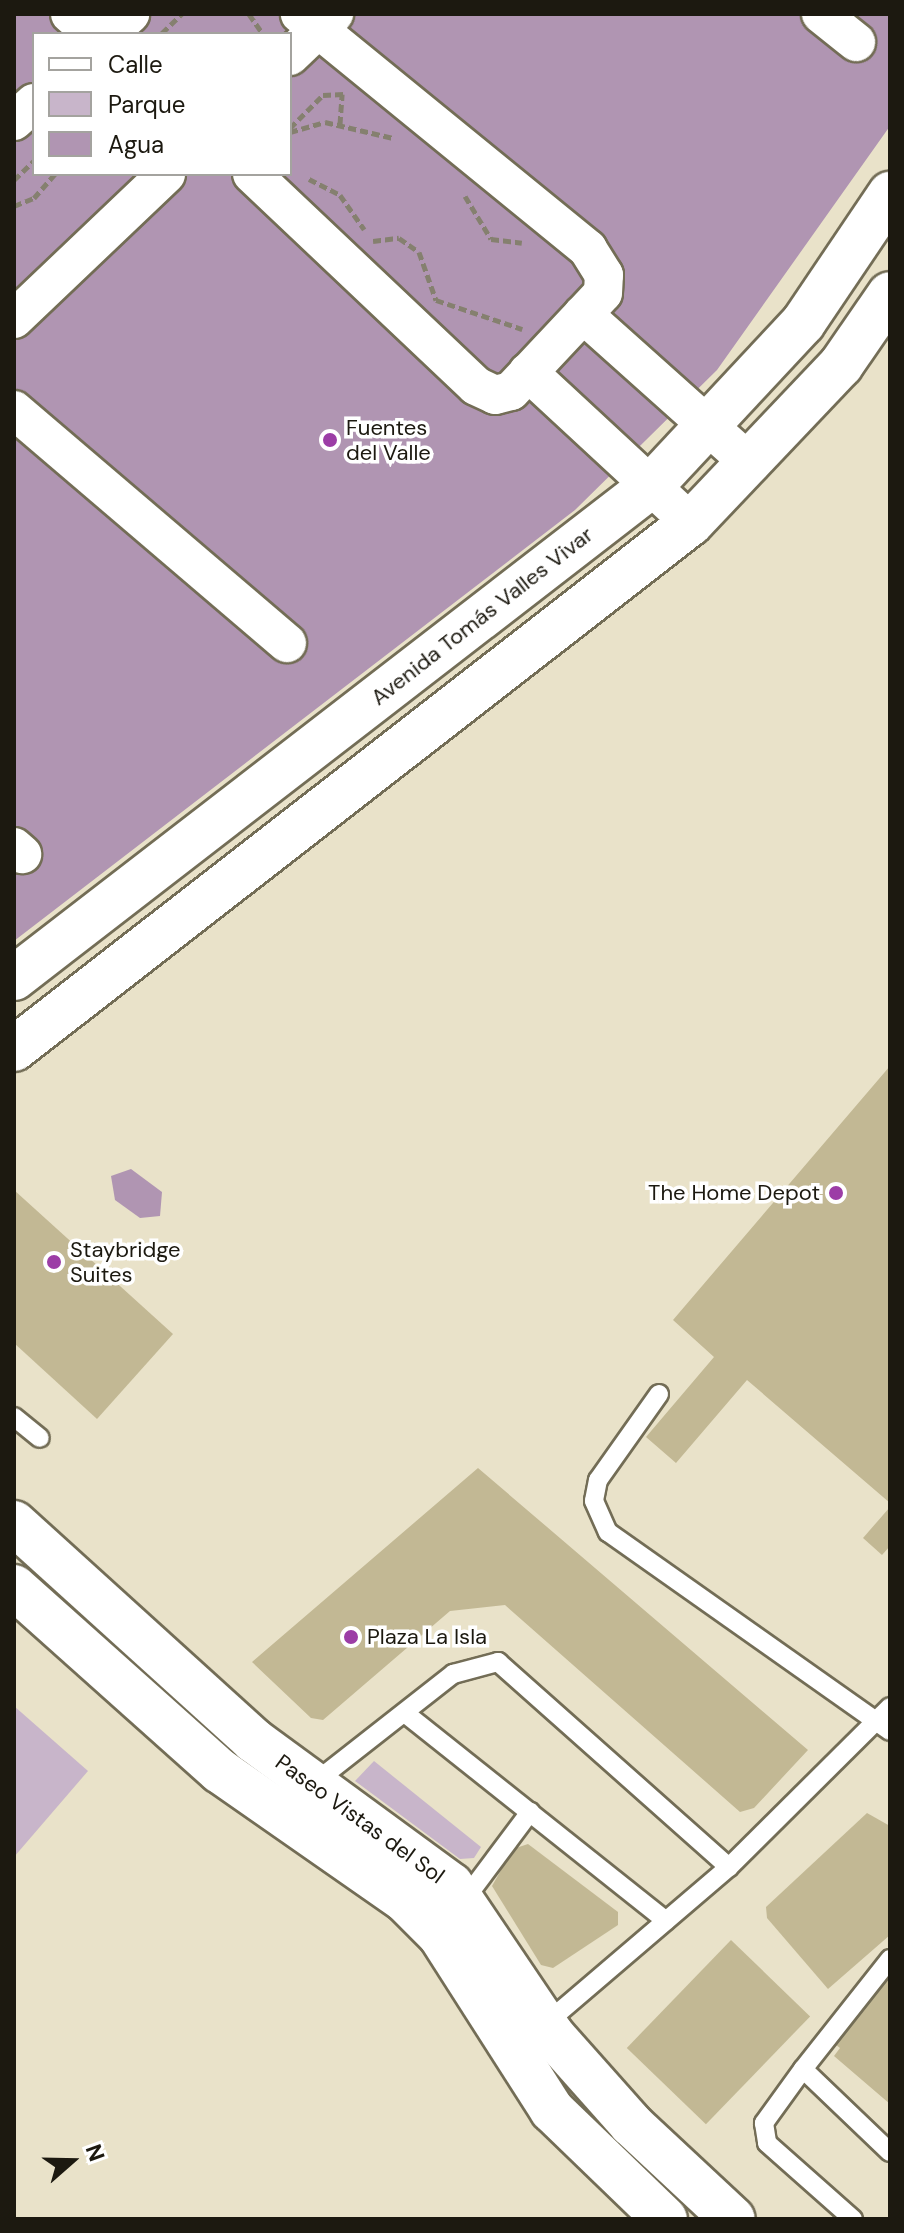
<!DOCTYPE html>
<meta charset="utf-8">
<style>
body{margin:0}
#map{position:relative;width:904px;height:2233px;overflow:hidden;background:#e9e2c9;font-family:"DM Sans",sans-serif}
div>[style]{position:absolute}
.green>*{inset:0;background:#c8b5ca}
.water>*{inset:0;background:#b095b2}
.building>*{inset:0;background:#c2b894;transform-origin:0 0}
.path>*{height:5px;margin-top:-2.5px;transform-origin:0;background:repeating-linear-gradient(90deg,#85806f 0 8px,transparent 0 12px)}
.roads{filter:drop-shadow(2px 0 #736d56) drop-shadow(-2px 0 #736d56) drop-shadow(0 2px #736d56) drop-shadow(0 -2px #736d56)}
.lane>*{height:18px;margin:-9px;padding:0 9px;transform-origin:9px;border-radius:9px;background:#fff}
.street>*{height:38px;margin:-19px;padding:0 19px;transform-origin:19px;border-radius:19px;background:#fff}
.secondary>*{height:44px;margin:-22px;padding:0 22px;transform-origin:22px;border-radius:22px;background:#fff}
.dots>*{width:22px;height:22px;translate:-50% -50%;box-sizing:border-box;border:4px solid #fff;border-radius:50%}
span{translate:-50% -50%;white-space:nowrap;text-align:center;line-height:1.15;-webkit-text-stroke:7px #fff;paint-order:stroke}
.poi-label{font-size:22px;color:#1c1910}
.left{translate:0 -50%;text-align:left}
.right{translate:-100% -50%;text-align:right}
.street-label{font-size:22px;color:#1c1910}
.frame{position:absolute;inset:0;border:16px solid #1c1910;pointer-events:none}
.legend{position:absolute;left:32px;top:32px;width:260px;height:144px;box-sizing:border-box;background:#fff;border:2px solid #a4a39f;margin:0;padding:10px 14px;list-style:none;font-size:24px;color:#1c1910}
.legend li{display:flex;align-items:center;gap:16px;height:40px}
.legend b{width:40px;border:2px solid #a4a39f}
.north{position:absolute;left:32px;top:2121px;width:80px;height:80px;-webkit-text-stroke:6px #fff;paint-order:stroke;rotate:70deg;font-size:22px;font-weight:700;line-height:32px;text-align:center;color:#1c1910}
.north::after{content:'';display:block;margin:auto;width:28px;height:36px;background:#1c1910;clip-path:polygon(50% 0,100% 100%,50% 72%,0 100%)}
</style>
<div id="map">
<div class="green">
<div style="clip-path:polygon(14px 1706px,88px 1771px,14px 1857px)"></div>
<div style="clip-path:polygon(374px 1761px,481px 1847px,474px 1858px,460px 1859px,355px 1781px)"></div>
</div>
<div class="water">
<div style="clip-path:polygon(evenodd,14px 14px,890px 14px,890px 126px,717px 370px,575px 510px,14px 941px,14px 14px,34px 34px,290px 34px,290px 174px,34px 174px,34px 34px)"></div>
<div style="clip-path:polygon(131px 1169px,162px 1192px,160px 1216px,140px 1218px,115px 1200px,111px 1176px)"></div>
</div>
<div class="building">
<div style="clip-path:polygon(890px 1066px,890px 1503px,747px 1380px,676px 1463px,646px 1437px,714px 1357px,673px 1320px)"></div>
<div style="clip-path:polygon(14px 1190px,173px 1334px,97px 1419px,14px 1343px)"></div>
<div style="clip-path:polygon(478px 1468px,808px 1750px,754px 1808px,740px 1812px,505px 1605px,450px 1611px,323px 1720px,311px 1718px,252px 1662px)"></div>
<div style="clip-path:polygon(890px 1507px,890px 1546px,882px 1555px,863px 1538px)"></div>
<div style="clip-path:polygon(867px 1813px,890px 1826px,890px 1935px,828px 1989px,767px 1918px,766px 1907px)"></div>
<div style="clip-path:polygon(528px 1844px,618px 1912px,618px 1925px,553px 1968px,541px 1965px,492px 1886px,513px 1849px)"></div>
<div style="left:731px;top:1940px;width:110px;height:150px;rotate:44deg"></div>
<div style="clip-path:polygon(890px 1971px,890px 2104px,834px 2056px,840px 2048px,831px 2041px)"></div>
</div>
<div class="path">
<div style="left:249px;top:14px;width:24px;rotate:55deg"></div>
<div style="left:162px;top:33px;width:28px;rotate:-44deg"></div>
<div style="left:340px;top:124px;width:30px;rotate:-86deg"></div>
<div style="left:290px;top:128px;width:47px;rotate:-45deg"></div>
<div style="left:323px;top:95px;width:21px;rotate:-3deg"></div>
<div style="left:290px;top:132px;width:36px;rotate:-16deg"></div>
<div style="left:325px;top:122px;width:70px;rotate:13.2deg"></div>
<div style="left:309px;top:179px;width:35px;rotate:27deg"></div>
<div style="left:340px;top:195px;width:42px;rotate:54.8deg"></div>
<div style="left:14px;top:180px;width:28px;rotate:-44deg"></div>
<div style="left:465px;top:196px;width:50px;rotate:58.8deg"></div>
<div style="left:491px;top:239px;width:31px;rotate:7deg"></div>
<div style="left:14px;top:206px;width:22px;rotate:-22deg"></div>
<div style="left:34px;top:198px;width:32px;rotate:-49deg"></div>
<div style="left:373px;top:241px;width:26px;rotate:-7deg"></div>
<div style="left:399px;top:238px;width:24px;rotate:35deg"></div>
<div style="left:419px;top:252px;width:51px;rotate:70.5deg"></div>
<div style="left:436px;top:300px;width:91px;rotate:18.6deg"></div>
</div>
<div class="roads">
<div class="lane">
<div style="left:659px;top:1394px;width:105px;rotate:125.3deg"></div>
<div style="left:598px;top:1480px;width:21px;rotate:101deg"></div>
<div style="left:594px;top:1501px;width:34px;rotate:66deg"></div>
<div style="left:608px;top:1532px;width:345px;rotate:35.2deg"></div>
<div style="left:14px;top:1417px;width:33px;rotate:39deg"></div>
<div style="left:406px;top:1714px;width:332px;rotate:38.5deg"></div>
<div style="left:314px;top:1783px;width:177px;rotate:-38.1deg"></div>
<div style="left:453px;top:1674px;width:47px;rotate:-14.9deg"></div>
<div style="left:498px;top:1662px;width:309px;rotate:41.6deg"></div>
<div style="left:729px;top:1867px;width:243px;rotate:139.5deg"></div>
<div style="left:729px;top:1867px;width:227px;rotate:-44.8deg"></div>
<div style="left:462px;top:1903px;width:114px;rotate:-53.2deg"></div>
<div style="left:890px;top:1959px;width:140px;rotate:128.3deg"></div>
<div style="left:803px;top:2069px;width:120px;rotate:43.7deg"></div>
<div style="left:803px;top:2069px;width:67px;rotate:125.8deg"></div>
<div style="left:764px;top:2123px;width:20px;rotate:81deg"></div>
<div style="left:767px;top:2143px;width:115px;rotate:41.5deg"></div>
</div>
<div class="street">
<div style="left:70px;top:14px;width:30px;rotate:41deg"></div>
<div style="left:821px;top:14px;width:45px;rotate:38.7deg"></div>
<div style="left:108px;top:34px;width:30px;rotate:-42deg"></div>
<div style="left:290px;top:56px;width:61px;rotate:-43.7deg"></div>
<div style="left:14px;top:121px;width:27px;rotate:-42deg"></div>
<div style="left:252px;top:174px;width:308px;rotate:43.4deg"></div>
<div style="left:476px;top:386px;width:21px;rotate:25deg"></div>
<div style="left:495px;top:395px;width:16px;rotate:-14deg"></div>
<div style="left:511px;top:391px;width:134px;rotate:-46.8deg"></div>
<div style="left:603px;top:293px;width:18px;rotate:-87deg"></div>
<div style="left:604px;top:275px;width:31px;rotate:-122deg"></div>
<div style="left:588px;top:249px;width:372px;rotate:-140.8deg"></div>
<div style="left:583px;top:314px;width:225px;rotate:41.8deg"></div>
<div style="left:14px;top:319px;width:210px;rotate:-43.6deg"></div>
<div style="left:528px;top:372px;width:222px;rotate:42.8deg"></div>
<div style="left:14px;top:410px;width:359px;rotate:40.5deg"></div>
<div style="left:14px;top:847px;width:11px;rotate:41deg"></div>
</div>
<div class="secondary">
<div style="left:14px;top:978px;width:805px;rotate:-37.68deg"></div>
<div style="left:651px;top:486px;width:223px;rotate:-47deg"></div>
<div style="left:803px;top:323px;width:156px;rotate:-56deg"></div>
<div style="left:14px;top:1049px;width:857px;rotate:-37.85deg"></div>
<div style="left:691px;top:523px;width:218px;rotate:-46.5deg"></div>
<div style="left:841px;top:365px;width:86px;rotate:-55.4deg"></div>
<div style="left:14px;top:1523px;width:323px;rotate:42.2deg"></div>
<div style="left:253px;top:1740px;width:245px;rotate:36.2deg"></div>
<div style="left:451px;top:1885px;width:182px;rotate:56deg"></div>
<div style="left:553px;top:2036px;width:118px;rotate:48.4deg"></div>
<div style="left:631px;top:2124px;width:139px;rotate:43deg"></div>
<div style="left:14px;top:1587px;width:276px;rotate:41.8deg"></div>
<div style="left:220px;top:1771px;width:226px;rotate:34.9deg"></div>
<div style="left:405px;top:1900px;width:49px;rotate:45deg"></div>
<div style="left:440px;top:1935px;width:208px;rotate:57.4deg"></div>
<div style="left:552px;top:2110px;width:157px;rotate:44deg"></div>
</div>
</div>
<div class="dots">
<div style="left:330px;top:440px;background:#9c3da6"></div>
<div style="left:836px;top:1193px;background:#9c3da6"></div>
<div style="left:54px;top:1262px;background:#9c3da6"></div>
<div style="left:351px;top:1637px;background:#9c3da6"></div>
</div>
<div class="poi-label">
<span class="left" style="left:346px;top:440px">Fuentes<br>del Valle</span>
<span class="right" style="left:820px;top:1193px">The Home Depot</span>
<span class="left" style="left:70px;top:1262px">Staybridge<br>Suites</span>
<span class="left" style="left:367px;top:1637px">Plaza La Isla</span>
</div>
<div class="street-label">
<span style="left:482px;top:616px;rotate:-38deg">Avenida Tomás Valles Vivar</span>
<span style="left:360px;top:1819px;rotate:36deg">Paseo Vistas del Sol</span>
</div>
<div class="frame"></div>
<ul class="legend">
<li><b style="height:10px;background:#fff"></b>Calle</li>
<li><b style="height:22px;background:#c8b5ca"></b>Parque</li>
<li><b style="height:22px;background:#b095b2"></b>Agua</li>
</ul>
<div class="north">N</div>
</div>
